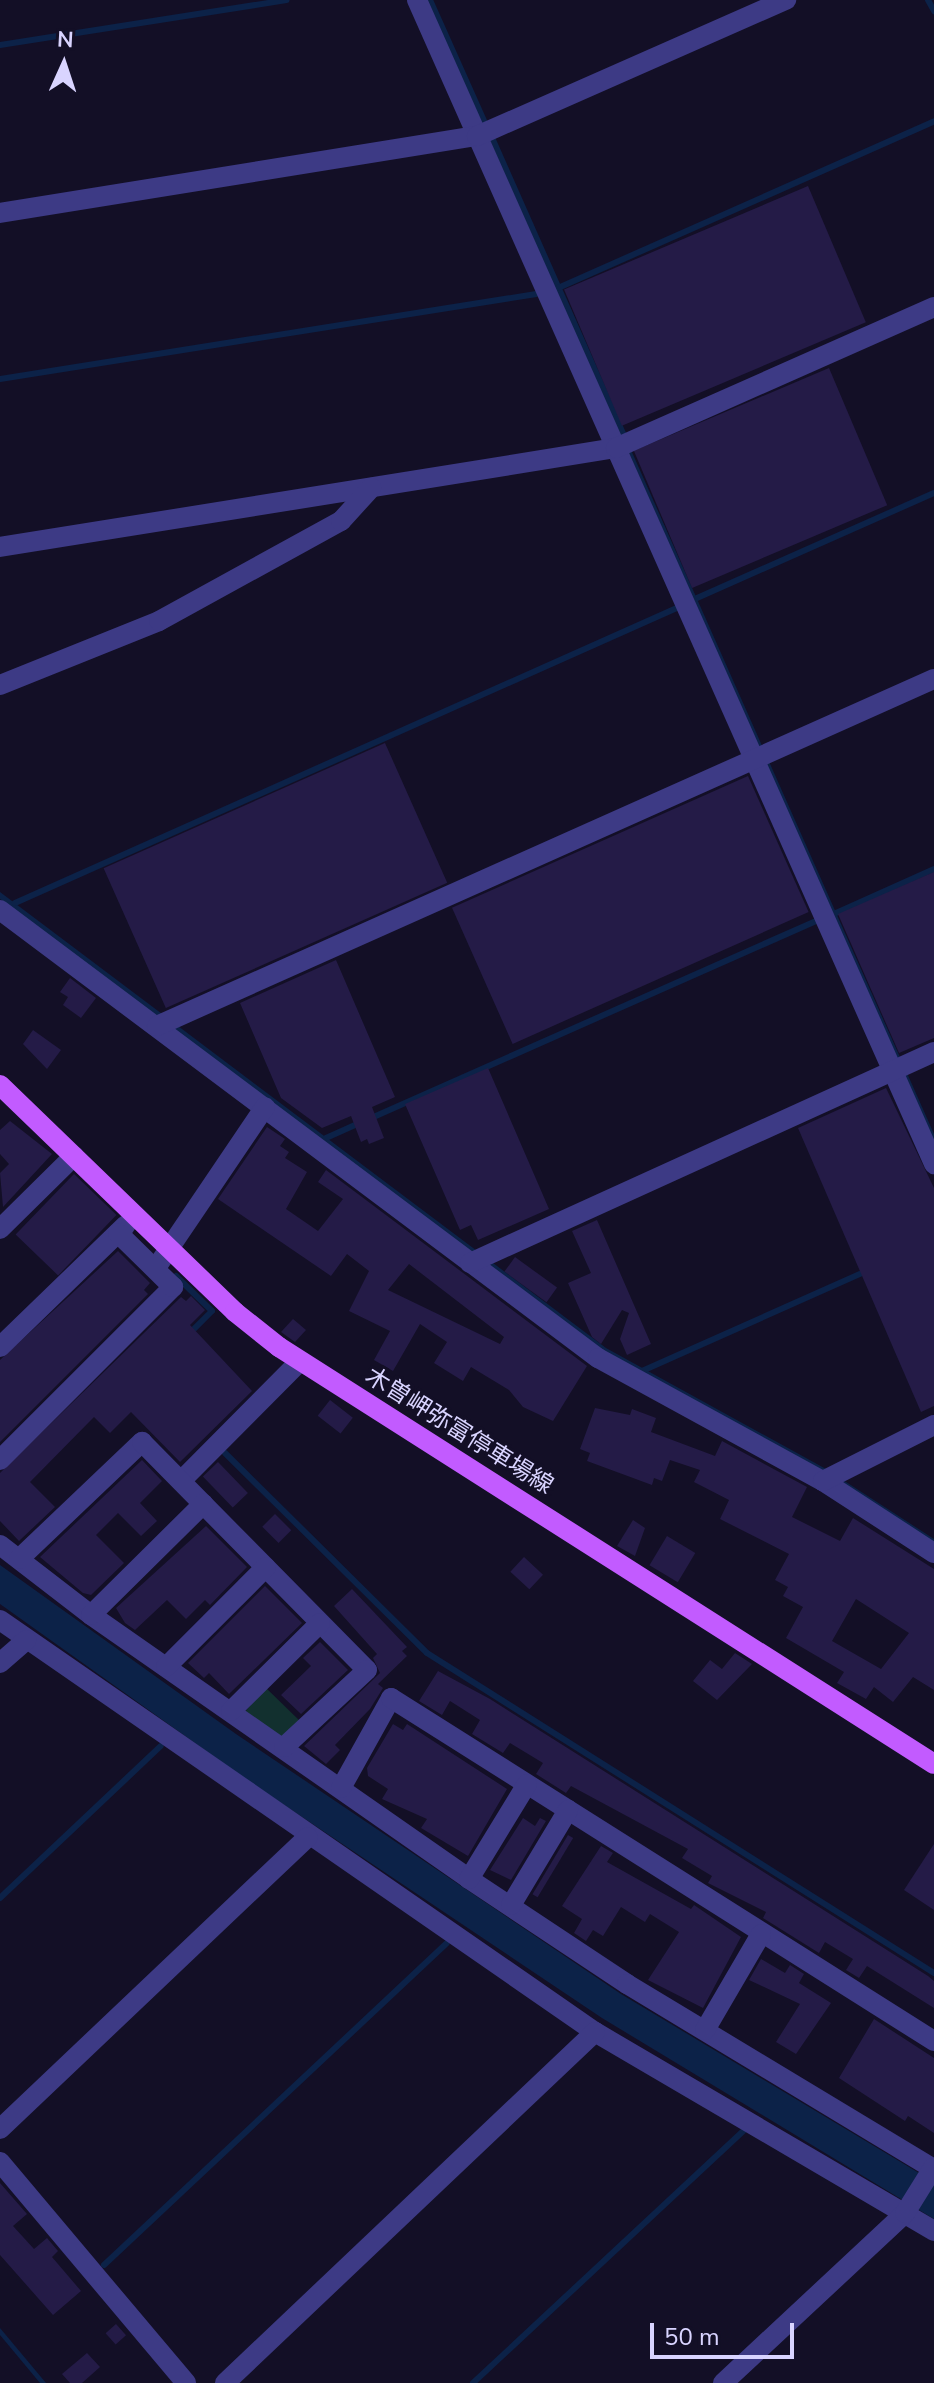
<!DOCTYPE html>
<meta charset="utf-8">
<style>
body{margin:0}
#map{position:relative;width:934px;height:2383px;overflow:hidden;background:#130f26;font-family:"Nunito Sans","Noto Sans JP",sans-serif}
div>[style]{position:absolute}
.green>*{inset:0;background:#12302f}
.water>*{inset:0;background:#0c2248}
.stream>*{height:6px;margin:-3px;padding:0 3px;transform-origin:3px;border-radius:3px;background:#0c2248}
.building>*{inset:0;background:#241b47;transform-origin:0 0}
.minor>*{height:20px;margin:-10px;padding:0 10px;transform-origin:10px;border-radius:10px;background:#3d3a85}
.major>*{height:20px;margin:-10px;padding:0 10px;transform-origin:10px;border-radius:10px;background:#c25bff}
span{translate:-50% -50%;white-space:nowrap;text-align:center;line-height:1.15;-webkit-text-stroke:6px #130f26;paint-order:stroke}
.street-label{font-size:24px;color:#d9d4ff}
.north{position:absolute;left:24px;top:24px;width:80px;height:80px;-webkit-text-stroke:6px #130f26;paint-order:stroke;rotate:3deg;font-size:22px;font-weight:700;line-height:32px;text-align:center;color:#d9d4ff}
.north::after{content:'';display:block;margin:auto;width:28px;height:36px;background:#d9d4ff;clip-path:polygon(50% 0,100% 100%,50% 72%,0 100%)}
.scale{position:absolute;left:650px;top:2323px;width:144px;height:36px;box-sizing:border-box;border:4px solid #d9d4ff;border-top:0;padding-left:10px;font-size:24px;line-height:28px;white-space:nowrap;color:#d9d4ff;-webkit-text-stroke:6px #130f26;paint-order:stroke}
</style>
<div id="map">
<div class="green">
<div style="clip-path:polygon(265px 1687px,302px 1723px,282px 1737px,245px 1712px)"></div>
</div>
<div class="water">
<div style="clip-path:polygon(631px 450px,934px 1134px,934px 1144px,628px 451px)"></div>
<div style="clip-path:polygon(0 892px,606px 1348px,826px 1469px,934px 1539px,934px 1544px,602px 1353px,0 899px)"></div>
<div style="clip-path:polygon(0 1565px,236px 1734px,621px 1994px,934px 2182px,934px 2219px,602px 2018px,244px 1778px,0 1604px)"></div>
<div style="clip-path:polygon(0 2328px,46px 2383px,40px 2383px,0 2335px)"></div>
</div>
<div class="stream">
<div style="left:430px;top:0;width:133px;rotate:65.9deg"></div>
<div style="left:928px;top:0;width:13px;rotate:61deg"></div>
<div style="left:0;top:45px;width:290px;rotate:-8.9deg"></div>
<div style="left:493px;top:140px;width:324px;rotate:66.1deg"></div>
<div style="left:558px;top:288px;width:411px;rotate:-23.9deg"></div>
<div style="left:0;top:379px;width:543px;rotate:-9.01deg"></div>
<div style="left:697px;top:598px;width:259px;rotate:-23.9deg"></div>
<div style="left:15px;top:903px;width:727px;rotate:-24.03deg"></div>
<div style="left:836px;top:913px;width:107px;rotate:-24.2deg"></div>
<div style="left:369px;top:1119px;width:489px;rotate:-23.9deg"></div>
<div style="left:326px;top:1138px;width:36px;rotate:-24deg"></div>
<div style="left:176px;top:1276px;width:50px;rotate:44.2deg"></div>
<div style="left:212px;top:1311px;width:31px;rotate:135deg"></div>
<div style="left:642px;top:1371px;width:248px;rotate:-24deg"></div>
<div style="left:225px;top:1453px;width:284px;rotate:44.7deg"></div>
<div style="left:427px;top:1653px;width:600px;rotate:32.26deg"></div>
<div style="left:0;top:1898px;width:221px;rotate:-43.4deg"></div>
<div style="left:104px;top:2265px;width:470px;rotate:-43.2deg"></div>
<div style="left:473px;top:2383px;width:371px;rotate:-43deg"></div>
</div>
<div class="building">
<div style="left:808px;top:186px;width:148px;height:265px;rotate:67deg"></div>
<div style="left:829px;top:368px;width:149px;height:212px;rotate:67deg"></div>
<div style="left:385px;top:743px;width:153px;height:308px;rotate:66deg"></div>
<div style="left:748px;top:776px;width:149px;height:324px;rotate:66deg"></div>
<div style="clip-path:polygon(934px 872px,934px 1038px,899px 1053px,838px 914px)"></div>
<div style="clip-path:polygon(336px 960px,395px 1097px,372px 1107px,384px 1138px,369px 1144px,367px 1139px,361px 1142px,351px 1116px,322px 1128px,281px 1098px,240px 1003px)"></div>
<div style="clip-path:polygon(70px 978px,96px 998px,81px 1018px,63px 1005px,68px 997px,60px 992px)"></div>
<div style="clip-path:polygon(33px 1030px,61px 1050px,47px 1069px,23px 1044px)"></div>
<div style="clip-path:polygon(488px 1068px,549px 1209px,478px 1240px,471px 1225px,460px 1230px,405px 1104px)"></div>
<div style="clip-path:polygon(886px 1088px,934px 1188px,934px 1406px,921px 1412px,798px 1128px)"></div>
<div style="clip-path:polygon(10px 1121px,52px 1154px,3px 1207px,0 1173px,9px 1164px,0 1154px,0 1130px)"></div>
<div style="clip-path:polygon(evenodd,267px 1127px,285px 1139px,280px 1146px,289px 1152px,285px 1158px,307px 1172px,286px 1209px,318px 1231px,343px 1199px,318px 1182px,326px 1170px,587px 1366px,553px 1421px,523px 1407px,509px 1390px,471px 1367px,463px 1381px,434px 1363px,447px 1342px,420px 1324px,393px 1371px,374px 1360px,390px 1331px,349px 1311px,369px 1271px,347px 1254px,331px 1276px,218px 1199px,267px 1127px,409px 1264px,504px 1337px,500px 1344px,388px 1290px,409px 1264px)"></div>
<div style="left:74px;top:1174px;width:59px;height:84px;rotate:44deg"></div>
<div style="clip-path:polygon(597px 1220px,651px 1344px,627px 1355px,620px 1339px,629px 1313px,622px 1310px,601px 1344px,592px 1337px,568px 1283px,591px 1273px,572px 1231px)"></div>
<div style="clip-path:polygon(118px 1251px,150px 1283px,144px 1290px,148px 1294px,0 1442px,0 1360px)"></div>
<div style="left:515px;top:1257px;width:52px;height:18px;rotate:36deg"></div>
<div style="clip-path:polygon(191px 1296px,205px 1310px,190px 1325px,252px 1391px,180px 1462px,131px 1412px,110px 1433px,94px 1417px,30px 1482px,55px 1507px,19px 1541px,0 1521px,0 1473px,181px 1297px,186px 1301px)"></div>
<div style="clip-path:polygon(293px 1319px,306px 1330px,295px 1342px,281px 1332px)"></div>
<div style="left:330px;top:1400px;width:29px;height:20px;rotate:38deg"></div>
<div style="clip-path:polygon(evenodd,595px 1408px,630px 1415px,632px 1409px,656px 1418px,651px 1432px,715px 1456px,722px 1441px,807px 1487px,792px 1517px,840px 1541px,853px 1518px,934px 1569px,934px 1690px,913px 1677px,893px 1702px,874px 1687px,866px 1699px,837px 1683px,844px 1672px,786px 1638px,803px 1607px,783px 1596px,788px 1587px,775px 1580px,789px 1554px,720px 1519px,729px 1500px,694px 1482px,700px 1470px,670px 1460px,662px 1481px,654px 1478px,652px 1485px,587px 1461px,590px 1453px,580px 1449px,595px 1408px,856px 1599px,909px 1633px,881px 1669px,832px 1641px,856px 1599px)"></div>
<div style="clip-path:polygon(142px 1460px,162px 1481px,140px 1503px,157px 1521px,141px 1536px,118px 1513px,96px 1535px,124px 1563px,91px 1595px,83px 1593px,40px 1557px)"></div>
<div style="left:218px;top:1462px;width:43px;height:21px;rotate:46deg"></div>
<div style="left:275px;top:1514px;width:23px;height:18px;rotate:45deg"></div>
<div style="clip-path:polygon(633px 1520px,645px 1528px,635px 1556px,617px 1546px)"></div>
<div style="clip-path:polygon(206px 1526px,247px 1567px,210px 1605px,205px 1600px,186px 1619px,167px 1600px,135px 1630px,125px 1623px,116px 1608px)"></div>
<div style="left:667px;top:1536px;width:33px;height:34px;rotate:31deg"></div>
<div style="left:524px;top:1557px;width:26px;height:20px;rotate:43deg"></div>
<div style="clip-path:polygon(265px 1586px,302px 1623px,229px 1694px,209px 1673px,204px 1678px,188px 1663px)"></div>
<div style="clip-path:polygon(352px 1589px,407px 1647px,402px 1651px,407px 1656px,378px 1684px,383px 1688px,370px 1709px,335px 1745px,340px 1750px,326px 1764px,304px 1746px,380px 1673px,373px 1658px,377px 1654px,334px 1606px)"></div>
<div style="clip-path:polygon(320px 1642px,348px 1670px,301px 1714px,281px 1695px,311px 1666px,303px 1658px)"></div>
<div style="clip-path:polygon(735px 1653px,752px 1664px,717px 1700px,693px 1681px,710px 1660px,722px 1669px)"></div>
<div style="clip-path:polygon(438px 1671px,490px 1699px,928px 1976px,934px 1981px,934px 2008px,867px 1966px,859px 1978px,846px 1970px,853px 1959px,825px 1942px,819px 1953px,763px 1918px,766px 1912px,708px 1883px,712px 1876px,682px 1858px,688px 1849px,571px 1786px,566px 1793px,536px 1774px,543px 1763px,510px 1743px,503px 1753px,472px 1734px,480px 1720px,450px 1701px,442px 1715px,419px 1701px)"></div>
<div style="clip-path:polygon(393px 1724px,403px 1730px,407px 1724px,507px 1789px,468px 1856px,421px 1828px,427px 1819px,382px 1799px,388px 1789px,368px 1776px,367px 1768px)"></div>
<div style="clip-path:polygon(523px 1818px,535px 1826px,540px 1818px,546px 1821px,511px 1880px,490px 1870px)"></div>
<div style="left:568px;top:1835px;width:6px;height:69px;rotate:31deg"></div>
<div style="clip-path:polygon(934px 1844px,934px 1910px,904px 1890px)"></div>
<div style="clip-path:polygon(601px 1846px,613px 1853px,607px 1862px,691px 1909px,694px 1905px,741px 1937px,703px 2008px,648px 1980px,679px 1932px,650px 1914px,645px 1922px,621px 1907px,603px 1936px,593px 1930px,586px 1941px,574px 1933px,582px 1919px,562px 1906px)"></div>
<div style="clip-path:polygon(761px 1959px,785px 1973px,790px 1965px,804px 1974px,799px 1983px,831px 2003px,796px 2054px,776px 2042px,800px 2004px,749px 1980px)"></div>
<div style="clip-path:polygon(874px 2019px,934px 2058px,934px 2133px,908px 2116px,905px 2121px,839px 2078px)"></div>
<div style="clip-path:polygon(0 2183px,27px 2214px,13px 2226px,34px 2249px,47px 2238px,58px 2251px,52px 2257px,81px 2291px,53px 2315px,0 2255px)"></div>
<div style="left:116px;top:2324px;width:15px;height:14px;rotate:48deg"></div>
<div style="clip-path:polygon(87px 2353px,100px 2367px,82px 2383px,70px 2383px,62px 2374px)"></div>
</div>
<div class="minor">
<div style="left:417px;top:0;width:1274px;rotate:66.05deg"></div>
<div style="left:0;top:213px;width:483px;rotate:-9.2deg"></div>
<div style="left:477px;top:136px;width:338px;rotate:-23.8deg"></div>
<div style="left:0;top:547px;width:624px;rotate:-9.13deg"></div>
<div style="left:616px;top:448px;width:348px;rotate:-23.9deg"></div>
<div style="left:0;top:685px;width:171px;rotate:-21.9deg"></div>
<div style="left:159px;top:621px;width:208px;rotate:-28.8deg"></div>
<div style="left:341px;top:521px;width:45px;rotate:-47.7deg"></div>
<div style="left:0;top:910px;width:747px;rotate:36.84deg"></div>
<div style="left:598px;top:1358px;width:256px;rotate:28.7deg"></div>
<div style="left:823px;top:1481px;width:132px;rotate:33deg"></div>
<div style="left:157px;top:1026px;width:851px;rotate:-24.07deg"></div>
<div style="left:0;top:1229px;width:104px;rotate:-44.6deg"></div>
<div style="left:160px;top:1262px;width:187px;rotate:-55.9deg"></div>
<div style="left:470px;top:1263px;width:510px;rotate:-24.45deg"></div>
<div style="left:0;top:1347px;width:175px;rotate:-44.1deg"></div>
<div style="left:0;top:1460px;width:245px;rotate:-45deg"></div>
<div style="left:173px;top:1287px;width:77px;rotate:-135.5deg"></div>
<div style="left:181px;top:1481px;width:169px;rotate:-45.2deg"></div>
<div style="left:823px;top:1481px;width:124px;rotate:-26.8deg"></div>
<div style="left:0;top:1545px;width:115px;rotate:37.6deg"></div>
<div style="left:91px;top:1615px;width:461px;rotate:34.9deg"></div>
<div style="left:469px;top:1879px;width:190px;rotate:33.6deg"></div>
<div style="left:627px;top:1984px;width:358px;rotate:31.1deg"></div>
<div style="left:19px;top:1559px;width:170px;rotate:-43.6deg"></div>
<div style="left:142px;top:1442px;width:320px;rotate:45.4deg"></div>
<div style="left:367px;top:1670px;width:113px;rotate:137.1deg"></div>
<div style="left:91px;top:1615px;width:158px;rotate:-44.7deg"></div>
<div style="left:0;top:1620px;width:724px;rotate:34.7deg"></div>
<div style="left:595px;top:2032px;width:393px;rotate:30.4deg"></div>
<div style="left:0;top:1663px;width:35px;rotate:-41deg"></div>
<div style="left:166px;top:1667px;width:141px;rotate:-45deg"></div>
<div style="left:231px;top:1711px;width:125px;rotate:-44.7deg"></div>
<div style="left:341px;top:1788px;width:103px;rotate:-60.9deg"></div>
<div style="left:391px;top:1698px;width:642px;rotate:32.28deg"></div>
<div style="left:469px;top:1879px;width:111px;rotate:-58.6deg"></div>
<div style="left:511px;top:1905px;width:111px;rotate:-59deg"></div>
<div style="left:705px;top:2030px;width:111px;rotate:-59.7deg"></div>
<div style="left:0;top:2129px;width:424px;rotate:-43.5deg"></div>
<div style="left:0;top:2162px;width:289px;rotate:49.9deg"></div>
<div style="left:225px;top:2383px;width:510px;rotate:-43.49deg"></div>
<div style="left:723px;top:2383px;width:249px;rotate:-43deg"></div>
<div style="left:905px;top:2213px;width:53px;rotate:-58.1deg"></div>
</div>
<div class="major">
<div style="left:0;top:1085px;width:327px;rotate:44deg"></div>
<div style="left:235px;top:1312px;width:56px;rotate:38.5deg"></div>
<div style="left:279px;top:1347px;width:776px;rotate:32.48deg"></div>
</div>
<div class="street-label">
<span style="left:459px;top:1431px;rotate:32deg">木曽岬弥富停車場線</span>
</div>
<div class="north">N</div>
<div class="scale">50 m</div>
</div>
